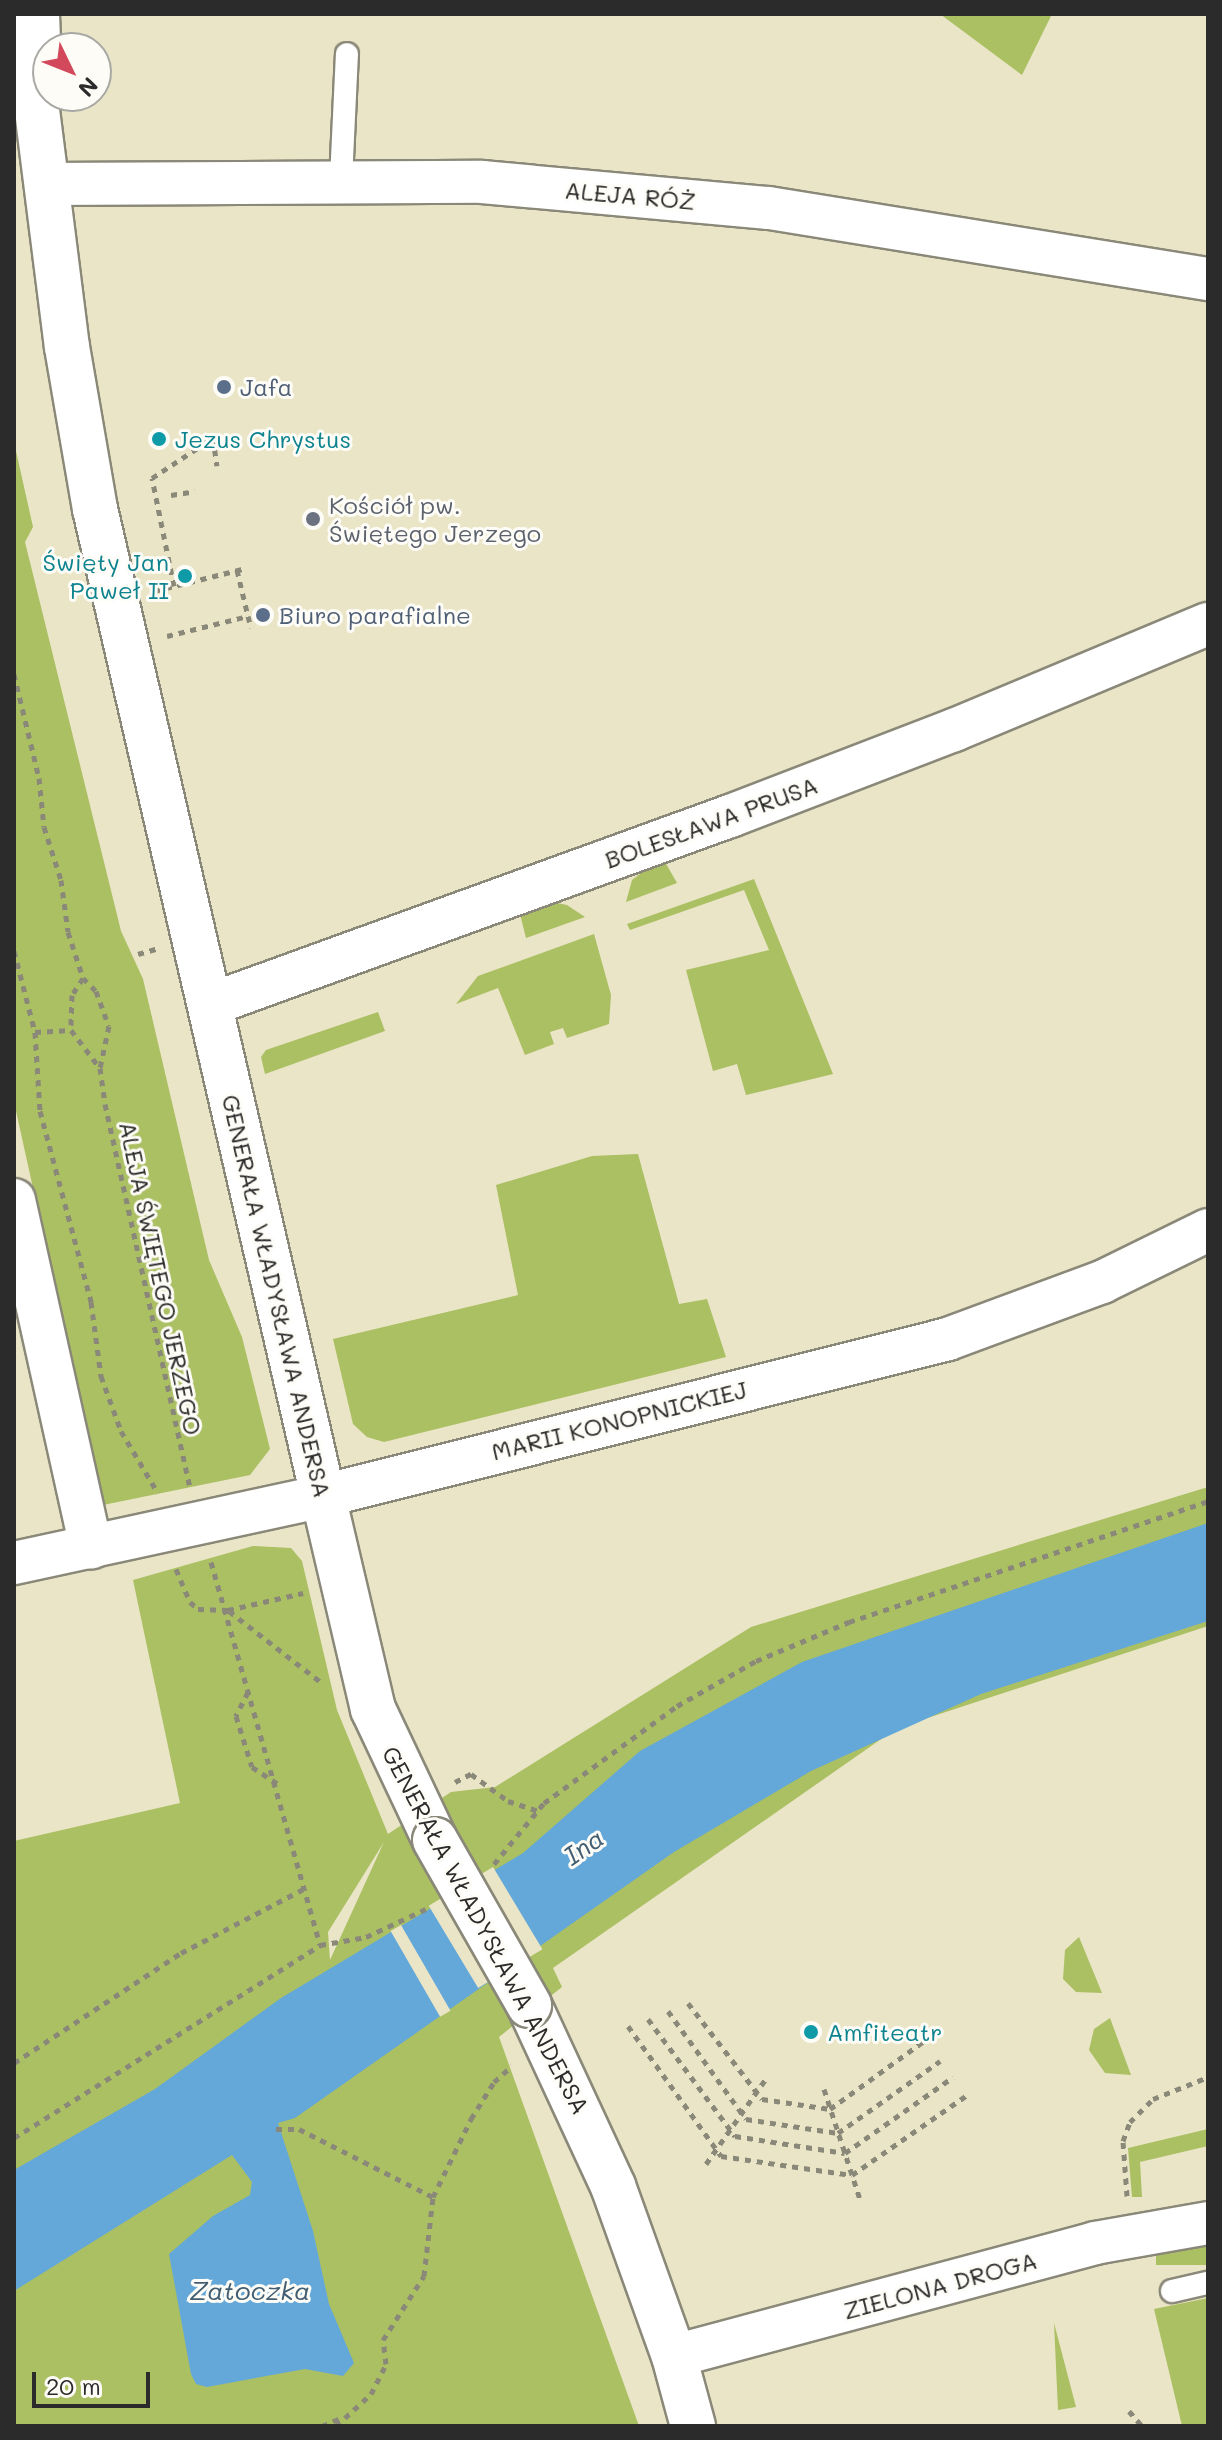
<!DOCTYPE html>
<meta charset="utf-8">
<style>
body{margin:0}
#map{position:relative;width:1222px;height:2440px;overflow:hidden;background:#eae5c6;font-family:Mali,sans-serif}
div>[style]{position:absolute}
.green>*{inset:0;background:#abbf63;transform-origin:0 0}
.water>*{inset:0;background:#64a8d9}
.pier>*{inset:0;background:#eae5c6;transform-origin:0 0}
.path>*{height:5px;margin-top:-2.5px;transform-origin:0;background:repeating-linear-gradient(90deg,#8a8878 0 6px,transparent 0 12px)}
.roads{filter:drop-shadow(2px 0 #8a8878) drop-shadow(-2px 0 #8a8878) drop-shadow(0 2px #8a8878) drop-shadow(0 -2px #8a8878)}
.service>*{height:22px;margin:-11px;padding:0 11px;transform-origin:11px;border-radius:11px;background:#fff}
.minor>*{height:42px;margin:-21px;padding:0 21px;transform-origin:21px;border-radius:21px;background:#fff}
.tertiary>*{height:44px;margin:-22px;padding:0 22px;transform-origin:22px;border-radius:22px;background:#fff}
.bridges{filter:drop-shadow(2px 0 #8a8878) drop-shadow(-2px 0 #8a8878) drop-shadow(0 2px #8a8878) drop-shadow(0 -2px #8a8878)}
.tertiary-bridge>*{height:44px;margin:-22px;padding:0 22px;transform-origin:22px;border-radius:22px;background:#fff}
.dots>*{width:22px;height:22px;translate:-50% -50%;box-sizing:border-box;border:4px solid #fdfcf7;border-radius:50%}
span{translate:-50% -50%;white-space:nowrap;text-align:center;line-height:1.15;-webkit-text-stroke:6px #fdfcf7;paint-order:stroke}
.street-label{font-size:24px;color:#2b2b2b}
.service-label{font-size:24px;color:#4e5e75}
.left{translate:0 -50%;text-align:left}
.culture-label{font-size:24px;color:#0d838f}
.right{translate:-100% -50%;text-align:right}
.worship-label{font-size:24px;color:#5b616d}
.water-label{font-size:26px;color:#425d71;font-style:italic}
.frame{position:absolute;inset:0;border:16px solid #2b2b2b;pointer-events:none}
.north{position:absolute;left:32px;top:32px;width:80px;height:80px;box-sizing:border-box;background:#fdfcf7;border:2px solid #a9a8a5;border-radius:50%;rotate:133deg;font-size:22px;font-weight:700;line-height:32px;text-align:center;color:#2b2b2b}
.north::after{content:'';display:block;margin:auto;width:28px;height:36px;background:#d1495b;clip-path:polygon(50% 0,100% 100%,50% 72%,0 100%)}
.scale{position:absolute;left:32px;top:2372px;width:118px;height:36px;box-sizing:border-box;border:4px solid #2b2b2b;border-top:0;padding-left:10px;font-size:24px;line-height:28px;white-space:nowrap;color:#2b2b2b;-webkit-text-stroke:6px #fdfcf7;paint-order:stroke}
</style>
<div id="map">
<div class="green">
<div style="clip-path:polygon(940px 14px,1052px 14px,1022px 75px)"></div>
<div style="clip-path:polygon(14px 442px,33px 527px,25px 542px,121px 931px,143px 979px,209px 1260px,242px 1337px,270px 1449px,250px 1475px,103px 1505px,14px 1102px)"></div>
<div style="clip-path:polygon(656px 862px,665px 862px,677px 883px,626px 902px,632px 880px)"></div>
<div style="clip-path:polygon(754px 879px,833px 1074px,746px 1095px,737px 1064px,713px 1071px,686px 970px,769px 950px,744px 890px,630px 930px,627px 924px)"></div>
<div style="clip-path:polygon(547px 901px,567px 905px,585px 917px,526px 938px,520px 914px)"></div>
<div style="clip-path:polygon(594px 934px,611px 995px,609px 1024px,567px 1038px,563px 1028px,550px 1032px,554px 1044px,525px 1055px,498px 988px,456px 1004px,478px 976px)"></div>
<div style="clip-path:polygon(378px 1012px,385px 1031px,265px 1074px,261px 1057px,266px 1050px)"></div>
<div style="clip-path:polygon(638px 1154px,679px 1304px,707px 1299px,726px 1357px,384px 1442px,367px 1437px,353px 1424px,333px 1339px,518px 1295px,496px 1185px,592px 1156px)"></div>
<div style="clip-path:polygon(evenodd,1208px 1487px,1208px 1626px,897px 1728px,553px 1968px,562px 1987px,499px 2037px,639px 2426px,14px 2426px,14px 1841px,180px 1803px,133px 1580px,253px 1546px,291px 1548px,302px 1561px,337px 1710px,388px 1834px,451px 1792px,495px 1787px,751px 1627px,1208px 1487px,384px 1842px,330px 1960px,328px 1932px,384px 1842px)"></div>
<div style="clip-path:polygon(1079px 1937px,1102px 1993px,1076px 1992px,1063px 1979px,1065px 1950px)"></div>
<div style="clip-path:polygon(1110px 2018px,1131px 2075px,1105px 2073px,1089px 2050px,1094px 2029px)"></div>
<div style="clip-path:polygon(1208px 2129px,1208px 2146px,1140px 2162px,1142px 2197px,1132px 2197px,1128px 2148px)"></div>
<div style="left:1208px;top:2245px;width:20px;height:52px;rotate:90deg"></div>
<div style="clip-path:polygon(1208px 2298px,1208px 2426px,1182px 2426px,1154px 2309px)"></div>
<div style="clip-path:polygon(1054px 2323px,1076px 2407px,1058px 2410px)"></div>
</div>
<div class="water">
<div style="clip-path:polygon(1208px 1523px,1208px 1621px,981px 1694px,811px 1771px,674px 1852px,295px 2118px,278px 2123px,313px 2231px,329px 2304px,354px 2363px,343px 2376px,305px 2369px,207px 2387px,196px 2384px,191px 2374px,169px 2254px,213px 2216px,250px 2195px,252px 2182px,232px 2155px,14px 2291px,14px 2170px,155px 2089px,281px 1998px,523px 1853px,640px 1751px,802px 1662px)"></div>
</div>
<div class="pier">
<div style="left:493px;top:1867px;width:96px;height:75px;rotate:59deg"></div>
<div style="left:401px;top:1925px;width:99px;height:12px;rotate:60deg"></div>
</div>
<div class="path">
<div style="left:171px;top:495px;width:24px;rotate:-9deg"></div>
<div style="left:237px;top:570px;width:47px;rotate:76.6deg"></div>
<div style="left:174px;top:586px;width:110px;rotate:-101.5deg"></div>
<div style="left:152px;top:478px;width:73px;rotate:-33.3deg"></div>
<div style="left:213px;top:438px;width:28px;rotate:82deg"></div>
<div style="left:154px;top:591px;width:91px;rotate:-14deg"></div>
<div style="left:167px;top:636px;width:83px;rotate:-13.9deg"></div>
<div style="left:248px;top:616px;width:12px;rotate:76deg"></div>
<div style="left:14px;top:674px;width:107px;rotate:76.5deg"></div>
<div style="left:39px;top:778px;width:49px;rotate:84.2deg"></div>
<div style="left:44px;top:827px;width:56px;rotate:72.2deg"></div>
<div style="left:61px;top:880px;width:52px;rotate:82.3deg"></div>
<div style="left:68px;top:932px;width:48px;rotate:71.9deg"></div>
<div style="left:83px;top:978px;width:18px;rotate:45deg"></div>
<div style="left:96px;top:991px;width:37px;rotate:70deg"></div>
<div style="left:109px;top:1026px;width:43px;rotate:102.1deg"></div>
<div style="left:100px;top:1068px;width:36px;rotate:82deg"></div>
<div style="left:105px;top:1104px;width:391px;rotate:77.5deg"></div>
<div style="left:14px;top:951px;width:84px;rotate:75.5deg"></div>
<div style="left:35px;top:1032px;width:79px;rotate:86.4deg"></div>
<div style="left:40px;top:1111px;width:198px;rotate:75deg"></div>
<div style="left:91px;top:1302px;width:75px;rotate:82.3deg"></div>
<div style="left:101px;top:1376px;width:59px;rotate:70deg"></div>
<div style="left:121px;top:1431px;width:72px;rotate:59.2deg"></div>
<div style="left:138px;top:954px;width:19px;rotate:-16deg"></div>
<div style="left:83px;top:978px;width:20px;rotate:123deg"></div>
<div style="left:72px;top:995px;width:35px;rotate:92deg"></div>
<div style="left:71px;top:1030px;width:48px;rotate:52.7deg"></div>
<div style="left:35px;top:1032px;width:36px;rotate:-3deg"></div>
<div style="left:211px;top:1562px;width:398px;rotate:74.1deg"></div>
<div style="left:176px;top:1569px;width:36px;rotate:67deg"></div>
<div style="left:190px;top:1602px;width:11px;rotate:41deg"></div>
<div style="left:198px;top:1609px;width:30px;rotate:2deg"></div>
<div style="left:228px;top:1610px;width:77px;rotate:-12.8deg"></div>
<div style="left:229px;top:1611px;width:118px;rotate:37.7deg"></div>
<div style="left:248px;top:1692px;width:27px;rotate:117deg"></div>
<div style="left:236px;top:1716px;width:53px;rotate:72.6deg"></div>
<div style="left:252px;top:1767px;width:30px;rotate:33deg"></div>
<div style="left:455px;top:1782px;width:18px;rotate:-27deg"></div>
<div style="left:471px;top:1774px;width:46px;rotate:36.1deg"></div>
<div style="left:508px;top:1801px;width:32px;rotate:18deg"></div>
<div style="left:494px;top:1864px;width:79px;rotate:-50.7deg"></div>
<div style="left:544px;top:1803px;width:165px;rotate:-36.1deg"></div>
<div style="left:677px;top:1706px;width:91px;rotate:-29.7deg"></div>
<div style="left:756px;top:1661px;width:101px;rotate:-22.8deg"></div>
<div style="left:849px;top:1622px;width:379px;rotate:-18.6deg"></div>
<div style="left:688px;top:2003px;width:121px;rotate:52.4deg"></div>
<div style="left:762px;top:2099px;width:69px;rotate:8.4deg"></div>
<div style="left:830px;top:2109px;width:116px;rotate:-35.9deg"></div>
<div style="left:668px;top:2011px;width:133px;rotate:54.2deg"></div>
<div style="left:746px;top:2119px;width:93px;rotate:8.7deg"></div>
<div style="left:838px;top:2133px;width:125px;rotate:-35.2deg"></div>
<div style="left:648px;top:2019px;width:146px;rotate:53.4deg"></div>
<div style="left:735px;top:2136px;width:111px;rotate:8.8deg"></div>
<div style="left:845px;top:2153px;width:132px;rotate:-35.1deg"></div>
<div style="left:628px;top:2026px;width:160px;rotate:54.4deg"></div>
<div style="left:721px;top:2156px;width:132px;rotate:8.3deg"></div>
<div style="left:852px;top:2175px;width:140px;rotate:-34.8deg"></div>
<div style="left:14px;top:2063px;width:200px;rotate:-33.4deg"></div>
<div style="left:181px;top:1953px;width:142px;rotate:-27.6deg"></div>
<div style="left:824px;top:2089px;width:116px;rotate:71.9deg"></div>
<div style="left:276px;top:2129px;width:23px"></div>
<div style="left:299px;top:2129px;width:150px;rotate:26.9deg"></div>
<div style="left:14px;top:2138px;width:362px;rotate:-32.2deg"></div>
<div style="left:320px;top:1945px;width:47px;rotate:-9.9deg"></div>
<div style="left:366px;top:1937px;width:66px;rotate:-25deg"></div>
<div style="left:706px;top:2164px;width:103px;rotate:-54.9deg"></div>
<div style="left:1127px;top:2196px;width:55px;rotate:-94.2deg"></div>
<div style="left:1123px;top:2141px;width:20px;rotate:-70deg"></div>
<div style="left:1130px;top:2122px;width:33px;rotate:-45deg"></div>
<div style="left:1153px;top:2099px;width:59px;rotate:-21.8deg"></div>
<div style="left:1129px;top:2411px;width:20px;rotate:49deg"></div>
<div style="left:322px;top:2426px;width:23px;rotate:-23deg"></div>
<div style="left:336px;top:2426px;width:47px;rotate:-42.4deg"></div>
<div style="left:371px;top:2394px;width:34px;rotate:-63deg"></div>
<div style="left:386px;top:2364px;width:24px;rotate:-97deg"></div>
<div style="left:383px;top:2340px;width:76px;rotate:-57.4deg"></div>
<div style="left:424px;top:2276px;width:80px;rotate:-83.5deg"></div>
<div style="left:433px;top:2197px;width:87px;rotate:-64deg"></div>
<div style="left:471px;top:2119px;width:44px;rotate:-58.1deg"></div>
<div style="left:494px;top:2082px;width:24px;rotate:-42deg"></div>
</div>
<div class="roads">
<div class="service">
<div style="left:341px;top:180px;width:126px;rotate:-87.3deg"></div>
<div style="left:1172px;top:2291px;width:37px;rotate:-13deg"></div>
</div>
<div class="minor">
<div style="left:46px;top:184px;width:436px;rotate:-0.3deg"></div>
<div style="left:482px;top:182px;width:288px;rotate:5.2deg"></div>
<div style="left:769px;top:208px;width:445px;rotate:9.2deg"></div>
<div style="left:209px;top:1005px;width:554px;rotate:-19.94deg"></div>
<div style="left:730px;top:816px;width:240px;rotate:-21deg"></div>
<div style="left:954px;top:730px;width:275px;rotate:-22.7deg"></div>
<div style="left:14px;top:1200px;width:356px;rotate:77.5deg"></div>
<div style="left:14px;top:1563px;width:316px;rotate:-12.2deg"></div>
<div style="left:323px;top:1496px;width:644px;rotate:-14.1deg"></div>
<div style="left:948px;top:1339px;width:164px;rotate:-20.3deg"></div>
<div style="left:1102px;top:1282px;width:118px;rotate:-26.1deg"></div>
<div style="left:674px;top:2356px;width:436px;rotate:-15deg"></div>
<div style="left:1095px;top:2243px;width:115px;rotate:-10deg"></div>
</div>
<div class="tertiary">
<div style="left:37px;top:14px;width:78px;rotate:87.8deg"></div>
<div style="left:14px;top:49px;width:65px;rotate:69.3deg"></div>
<div style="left:37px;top:110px;width:239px;rotate:82.8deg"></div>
<div style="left:67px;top:347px;width:164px;rotate:80.2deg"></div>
<div style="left:95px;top:509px;width:1013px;rotate:76.99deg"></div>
<div style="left:323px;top:1496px;width:219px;rotate:76.8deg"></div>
<div style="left:373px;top:1709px;width:145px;rotate:64.7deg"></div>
<div style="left:529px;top:2005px;width:200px;rotate:65.1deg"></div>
<div style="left:613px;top:2186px;width:181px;rotate:70.3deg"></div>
<div style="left:674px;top:2356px;width:73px;rotate:74.8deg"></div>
</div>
</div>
<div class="bridges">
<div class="tertiary-bridge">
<div style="left:435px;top:1840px;width:190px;rotate:60.3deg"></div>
</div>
</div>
<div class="dots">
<div style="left:224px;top:387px;background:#5c6f8a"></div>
<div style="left:159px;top:439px;background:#0f9aa8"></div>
<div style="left:313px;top:519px;background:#6b7280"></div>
<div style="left:185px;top:576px;background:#0f9aa8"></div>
<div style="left:263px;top:615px;background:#5c6f8a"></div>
<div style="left:811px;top:2032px;background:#0f9aa8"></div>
</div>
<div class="street-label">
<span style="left:630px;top:195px;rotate:5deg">ALEJA RÓŻ</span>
<span style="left:711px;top:822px;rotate:-20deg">BOLESŁAWA PRUSA</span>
<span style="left:161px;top:1278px;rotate:78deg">ALEJA ŚWIĘTEGO JERZEGO</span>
<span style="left:277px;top:1296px;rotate:77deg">GENERAŁA WŁADYSŁAWA ANDERSA</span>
<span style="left:619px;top:1420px;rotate:-14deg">MARII KONOPNICKIEJ</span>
<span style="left:486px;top:1930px;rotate:62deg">GENERAŁA WŁADYSŁAWA ANDERSA</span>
<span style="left:940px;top:2285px;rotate:-15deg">ZIELONA DROGA</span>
</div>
<div class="service-label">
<span class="left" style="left:240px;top:387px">Jafa</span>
<span class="left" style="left:279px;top:615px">Biuro parafialne</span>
</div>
<div class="culture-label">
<span class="left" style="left:175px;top:439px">Jezus Chrystus</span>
<span class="right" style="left:169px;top:576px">Święty Jan<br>Paweł II</span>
<span class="left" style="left:827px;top:2032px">Amfiteatr</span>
</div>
<div class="worship-label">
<span class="left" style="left:329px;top:519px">Kościół pw.<br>Świętego Jerzego</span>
</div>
<div class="water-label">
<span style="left:584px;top:1847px;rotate:-35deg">Ina</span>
<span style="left:250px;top:2291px">Zatoczka</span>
</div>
<div class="frame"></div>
<div class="north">N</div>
<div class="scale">20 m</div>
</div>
